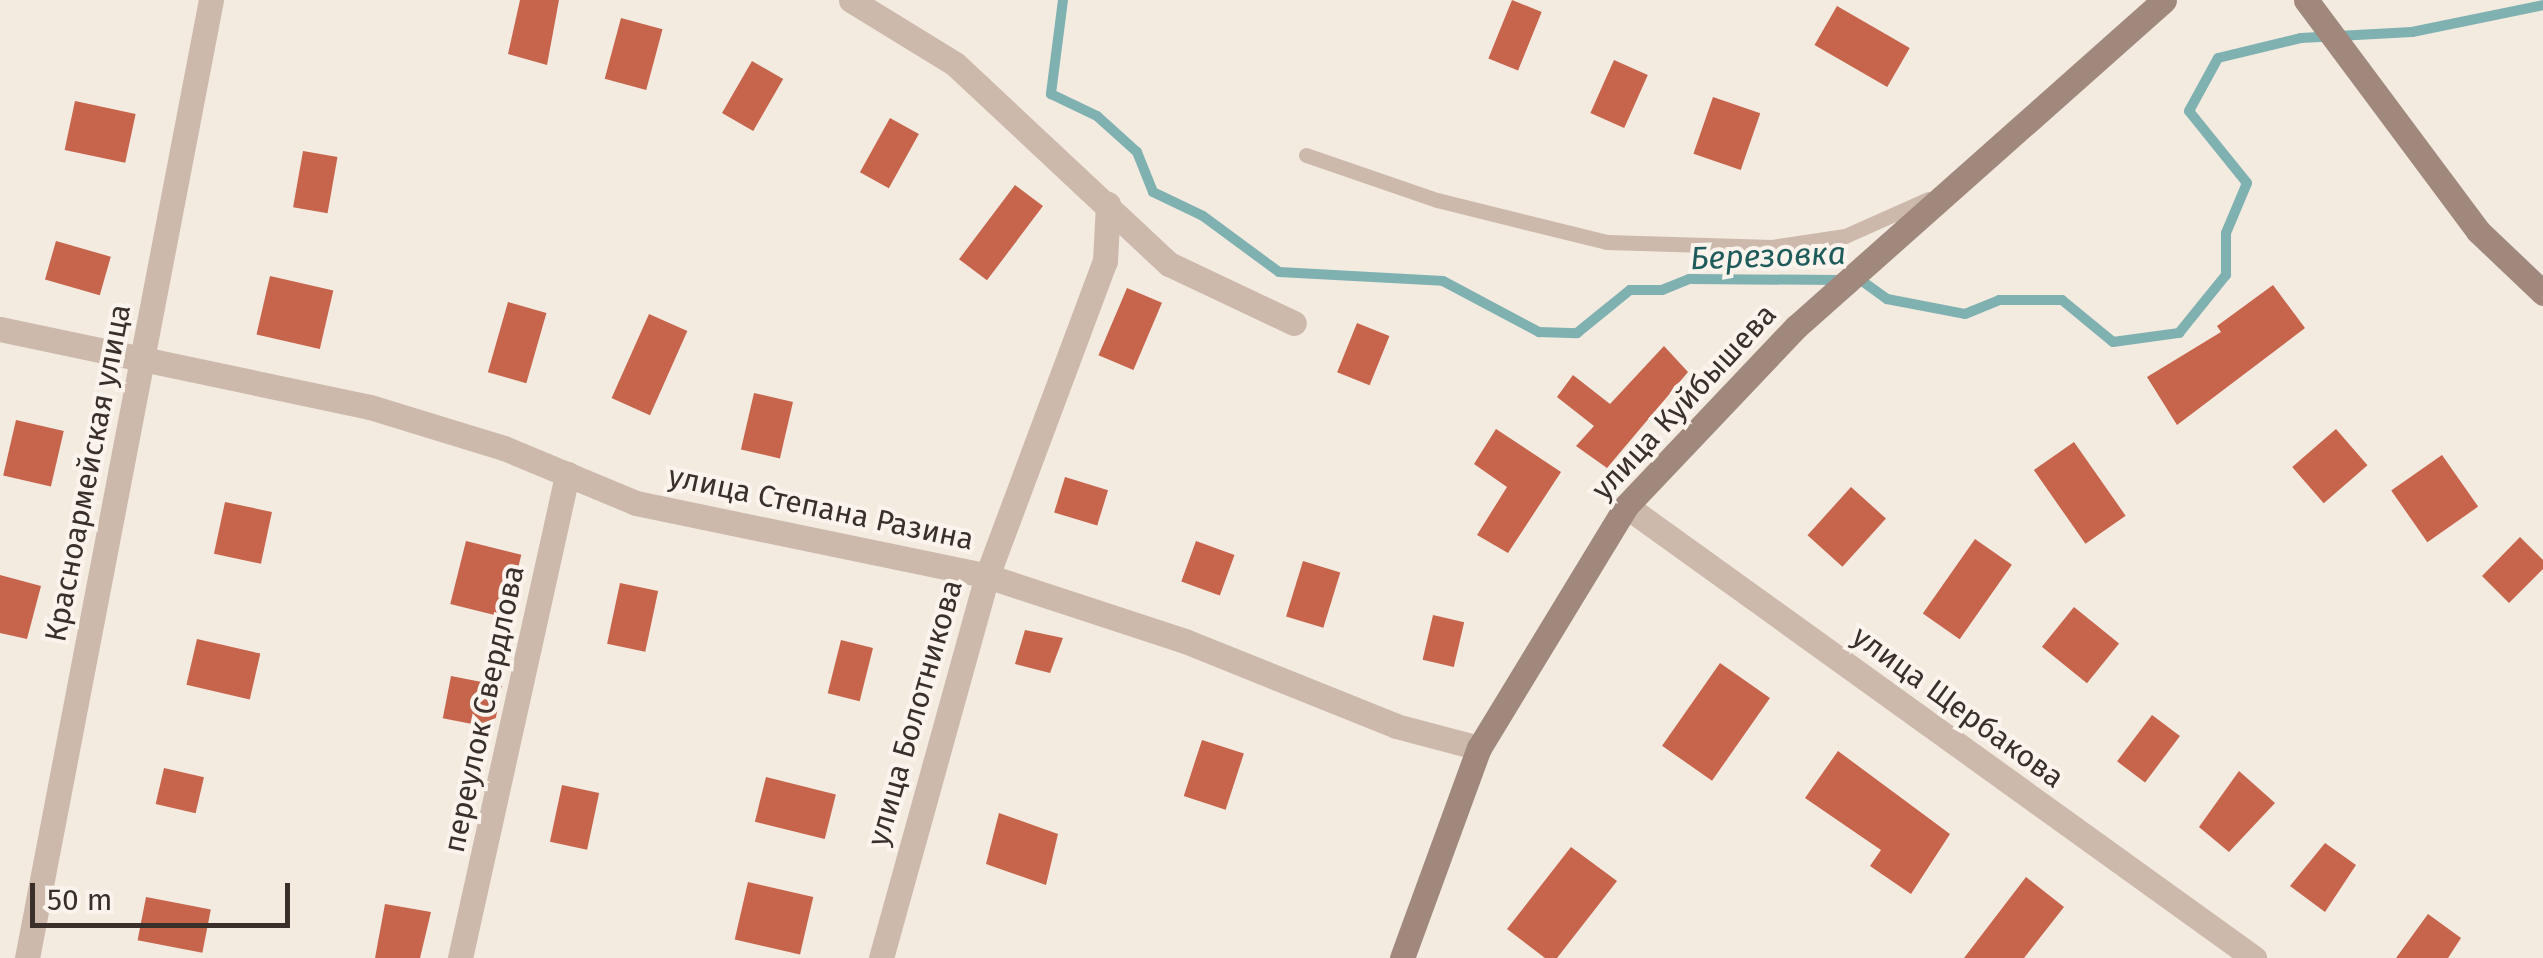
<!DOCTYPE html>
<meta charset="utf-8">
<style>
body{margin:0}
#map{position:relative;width:2543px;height:958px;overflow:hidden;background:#f3eae0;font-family:"Fira Sans",sans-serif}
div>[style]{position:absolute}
.stream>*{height:10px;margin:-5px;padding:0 5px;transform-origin:5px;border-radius:5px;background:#7fb1b1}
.building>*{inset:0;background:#c6644c;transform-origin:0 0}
.lane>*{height:15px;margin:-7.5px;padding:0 7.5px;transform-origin:7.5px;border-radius:7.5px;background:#ccb9ac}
.street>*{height:25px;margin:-12.5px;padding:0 12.5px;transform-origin:12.5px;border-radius:12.5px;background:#ccb9ac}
.secondary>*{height:25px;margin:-12.5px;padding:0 12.5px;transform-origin:12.5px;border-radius:12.5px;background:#a0887d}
span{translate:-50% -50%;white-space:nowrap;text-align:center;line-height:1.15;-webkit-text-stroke:8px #fbf4ed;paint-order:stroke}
.street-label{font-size:30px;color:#3a2f2b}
.water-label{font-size:32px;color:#205b5c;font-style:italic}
.scale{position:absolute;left:30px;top:883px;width:260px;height:45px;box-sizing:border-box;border:5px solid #3a2f2b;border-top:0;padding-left:12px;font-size:30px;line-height:35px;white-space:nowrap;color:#3a2f2b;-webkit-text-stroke:8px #fbf4ed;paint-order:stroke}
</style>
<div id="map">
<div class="stream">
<div style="left:1063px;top:0;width:95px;rotate:97.3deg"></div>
<div style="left:1051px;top:94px;width:51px;rotate:25.6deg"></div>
<div style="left:1097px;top:116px;width:54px;rotate:42deg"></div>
<div style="left:1137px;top:152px;width:43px;rotate:68.2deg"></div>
<div style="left:1153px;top:192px;width:55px;rotate:25.6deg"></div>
<div style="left:1203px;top:216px;width:94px;rotate:36.4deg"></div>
<div style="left:1279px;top:272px;width:164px;rotate:3.1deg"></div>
<div style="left:1443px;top:281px;width:109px;rotate:28deg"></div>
<div style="left:1539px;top:332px;width:38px;rotate:2deg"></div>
<div style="left:1577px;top:333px;width:68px;rotate:-39.1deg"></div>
<div style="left:1630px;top:290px;width:32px"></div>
<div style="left:1662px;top:290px;width:29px;rotate:-22deg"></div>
<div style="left:1689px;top:279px;width:152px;rotate:0.4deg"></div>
<div style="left:1858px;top:278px;width:36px;rotate:36deg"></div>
<div style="left:1887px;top:299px;width:79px;rotate:10.9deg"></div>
<div style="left:1965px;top:314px;width:37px;rotate:-22deg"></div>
<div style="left:1999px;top:300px;width:63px"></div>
<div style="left:2062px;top:300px;width:66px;rotate:39.5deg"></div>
<div style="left:2113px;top:342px;width:67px;rotate:-7.8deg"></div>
<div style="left:2179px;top:333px;width:75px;rotate:-51deg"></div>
<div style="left:2226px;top:275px;width:42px;rotate:-90deg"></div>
<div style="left:2226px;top:233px;width:54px;rotate:-67.2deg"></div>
<div style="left:2247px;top:183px;width:92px;rotate:-128.9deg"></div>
<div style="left:2189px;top:111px;width:60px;rotate:-61.3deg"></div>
<div style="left:2218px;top:58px;width:85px;rotate:-13.5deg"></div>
<div style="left:2301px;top:38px;width:111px;rotate:-3.1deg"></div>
<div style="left:2412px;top:32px;width:134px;rotate:-11.6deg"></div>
</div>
<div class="building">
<div style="clip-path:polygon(520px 0,559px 0,547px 65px,508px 54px)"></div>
<div style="left:1512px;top:0;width:32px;height:63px;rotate:22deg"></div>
<div style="left:1837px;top:6px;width:84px;height:45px;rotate:30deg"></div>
<div style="left:621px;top:18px;width:43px;height:63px;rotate:15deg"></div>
<div style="left:1614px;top:60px;width:37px;height:58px;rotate:24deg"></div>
<div style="left:752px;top:61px;width:36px;height:60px;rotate:30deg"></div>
<div style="left:1713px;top:97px;width:50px;height:60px;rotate:19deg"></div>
<div style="left:75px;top:101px;width:62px;height:50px;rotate:12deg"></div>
<div style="left:890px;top:118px;width:33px;height:62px;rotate:29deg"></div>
<div style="left:303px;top:151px;width:35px;height:57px;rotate:10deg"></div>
<div style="left:1015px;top:185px;width:35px;height:93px;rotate:37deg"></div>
<div style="left:56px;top:241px;width:57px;height:40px;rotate:16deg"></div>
<div style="left:270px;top:276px;width:65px;height:60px;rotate:13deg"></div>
<div style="clip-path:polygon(2273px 285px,2305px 328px,2177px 425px,2147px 377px,2221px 332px,2217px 326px)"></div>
<div style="left:1127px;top:288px;width:38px;height:73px;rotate:23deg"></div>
<div style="left:508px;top:302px;width:40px;height:73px;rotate:16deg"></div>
<div style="left:649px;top:314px;width:42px;height:92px;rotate:24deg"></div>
<div style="left:1357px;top:323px;width:35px;height:53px;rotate:22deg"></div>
<div style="clip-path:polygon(1664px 346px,1688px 372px,1607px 468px,1576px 446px,1594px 426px,1557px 397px,1573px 375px,1610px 404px)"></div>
<div style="left:754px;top:393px;width:40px;height:58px;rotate:13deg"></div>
<div style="left:16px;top:420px;width:49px;height:57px;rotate:13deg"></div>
<div style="clip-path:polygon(1496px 429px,1561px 472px,1508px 553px,1477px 535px,1507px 487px,1474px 464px)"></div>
<div style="left:2336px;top:429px;width:48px;height:58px;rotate:49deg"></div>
<div style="left:2074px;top:442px;width:90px;height:49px;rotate:55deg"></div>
<div style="left:2442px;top:455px;width:63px;height:62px;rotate:55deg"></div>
<div style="left:1065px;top:477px;width:45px;height:37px;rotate:17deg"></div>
<div style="left:1851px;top:487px;width:47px;height:65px;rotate:42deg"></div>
<div style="left:225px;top:502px;width:48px;height:53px;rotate:12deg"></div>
<div style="clip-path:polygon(2520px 537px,2543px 560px,2543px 569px,2509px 603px,2482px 576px)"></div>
<div style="left:1975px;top:539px;width:45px;height:91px;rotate:35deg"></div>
<div style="left:466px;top:541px;width:57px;height:65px;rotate:14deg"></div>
<div style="left:1196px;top:541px;width:41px;height:43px;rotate:20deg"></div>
<div style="left:1303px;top:561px;width:39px;height:58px;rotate:17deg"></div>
<div style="clip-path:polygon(0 575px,41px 586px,27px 639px,0 633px)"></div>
<div style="left:620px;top:583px;width:39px;height:62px;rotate:12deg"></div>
<div style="left:2074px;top:607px;width:58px;height:51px;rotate:39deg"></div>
<div style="left:1433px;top:615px;width:32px;height:46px;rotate:13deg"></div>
<div style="clip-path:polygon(1025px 630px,1063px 638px,1050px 673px,1015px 664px)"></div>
<div style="left:197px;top:639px;width:65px;height:47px;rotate:13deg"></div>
<div style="left:841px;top:640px;width:33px;height:55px;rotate:14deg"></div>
<div style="left:1720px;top:663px;width:61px;height:101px;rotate:35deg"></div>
<div style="left:451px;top:676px;width:52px;height:43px;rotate:11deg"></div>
<div style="left:2152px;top:715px;width:35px;height:58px;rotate:37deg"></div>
<div style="left:1202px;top:740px;width:44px;height:59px;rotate:18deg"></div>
<div style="clip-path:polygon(1838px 751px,1950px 834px,1911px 894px,1870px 866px,1881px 850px,1805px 798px)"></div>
<div style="left:164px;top:768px;width:41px;height:37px;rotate:13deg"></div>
<div style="clip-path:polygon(2239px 771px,2275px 803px,2229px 852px,2199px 827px)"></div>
<div style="left:766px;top:777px;width:72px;height:46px;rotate:14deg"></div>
<div style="left:562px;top:785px;width:38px;height:58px;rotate:12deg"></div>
<div style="clip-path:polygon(999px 813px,1058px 834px,1046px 885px,986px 864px)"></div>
<div style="clip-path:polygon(2325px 843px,2356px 865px,2325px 912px,2290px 886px)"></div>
<div style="clip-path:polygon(1571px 847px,1617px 881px,1557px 958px,1545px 958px,1507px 929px)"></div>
<div style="clip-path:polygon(2026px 877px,2064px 907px,2024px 958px,1964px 958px)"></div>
<div style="left:748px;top:882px;width:67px;height:59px;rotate:13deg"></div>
<div style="left:146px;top:897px;width:66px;height:44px;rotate:11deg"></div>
<div style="clip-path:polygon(385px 904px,431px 912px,420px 958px,375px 958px)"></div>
<div style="clip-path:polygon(2428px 914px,2461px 938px,2448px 958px,2396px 958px)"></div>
</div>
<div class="lane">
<div style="left:1306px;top:155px;width:139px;rotate:19deg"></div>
<div style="left:1437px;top:200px;width:175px;rotate:13.9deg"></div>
<div style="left:1607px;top:242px;width:165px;rotate:1.7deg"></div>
<div style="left:1772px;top:247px;width:74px;rotate:-8.6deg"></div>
<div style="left:1845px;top:236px;width:91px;rotate:-24deg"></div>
</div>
<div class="street">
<div style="left:851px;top:0;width:122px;rotate:31.6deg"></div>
<div style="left:955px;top:64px;width:293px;rotate:43.1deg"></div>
<div style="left:1169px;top:264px;width:138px;rotate:25.3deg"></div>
<div style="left:0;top:329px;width:378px;rotate:11.9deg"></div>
<div style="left:370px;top:407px;width:140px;rotate:17deg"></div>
<div style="left:504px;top:448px;width:143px;rotate:22.6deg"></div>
<div style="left:636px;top:503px;width:359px;rotate:11.7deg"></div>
<div style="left:987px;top:576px;width:208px;rotate:18.2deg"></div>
<div style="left:1185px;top:641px;width:227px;rotate:21.9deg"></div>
<div style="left:1396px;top:726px;width:86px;rotate:14.8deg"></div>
<div style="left:1626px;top:506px;width:774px;rotate:35.74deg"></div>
<div style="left:27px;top:958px;width:976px;rotate:-79.13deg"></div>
<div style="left:460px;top:958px;width:496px;rotate:-77.5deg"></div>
<div style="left:881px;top:958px;width:396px;rotate:-74.5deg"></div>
<div style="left:987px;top:576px;width:336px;rotate:-69.5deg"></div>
<div style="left:1105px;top:261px;width:57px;rotate:-87deg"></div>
</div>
<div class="secondary">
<div style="left:2306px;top:0;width:288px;rotate:53.3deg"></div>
<div style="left:2478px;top:231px;width:90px;rotate:43.6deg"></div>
<div style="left:1402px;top:958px;width:224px;rotate:-69.9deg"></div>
<div style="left:1479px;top:748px;width:283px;rotate:-58.7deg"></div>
<div style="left:1626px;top:506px;width:247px;rotate:-46.5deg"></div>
<div style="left:1796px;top:327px;width:492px;rotate:-41.6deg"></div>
</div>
<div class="street-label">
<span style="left:1684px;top:402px;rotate:-47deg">улица Куйбышева</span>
<span style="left:88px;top:473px;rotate:-79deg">Красноармейская улица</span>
<span style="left:821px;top:508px;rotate:12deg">улица Степана Разина</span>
<span style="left:1958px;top:707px;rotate:36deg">улица Щербакова</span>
<span style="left:484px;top:709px;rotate:-78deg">переулок Свердлова</span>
<span style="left:915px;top:713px;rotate:-74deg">улица Болотникова</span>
</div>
<div class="water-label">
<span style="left:1768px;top:256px;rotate:-2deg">Березовка</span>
</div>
<div class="scale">50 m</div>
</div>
